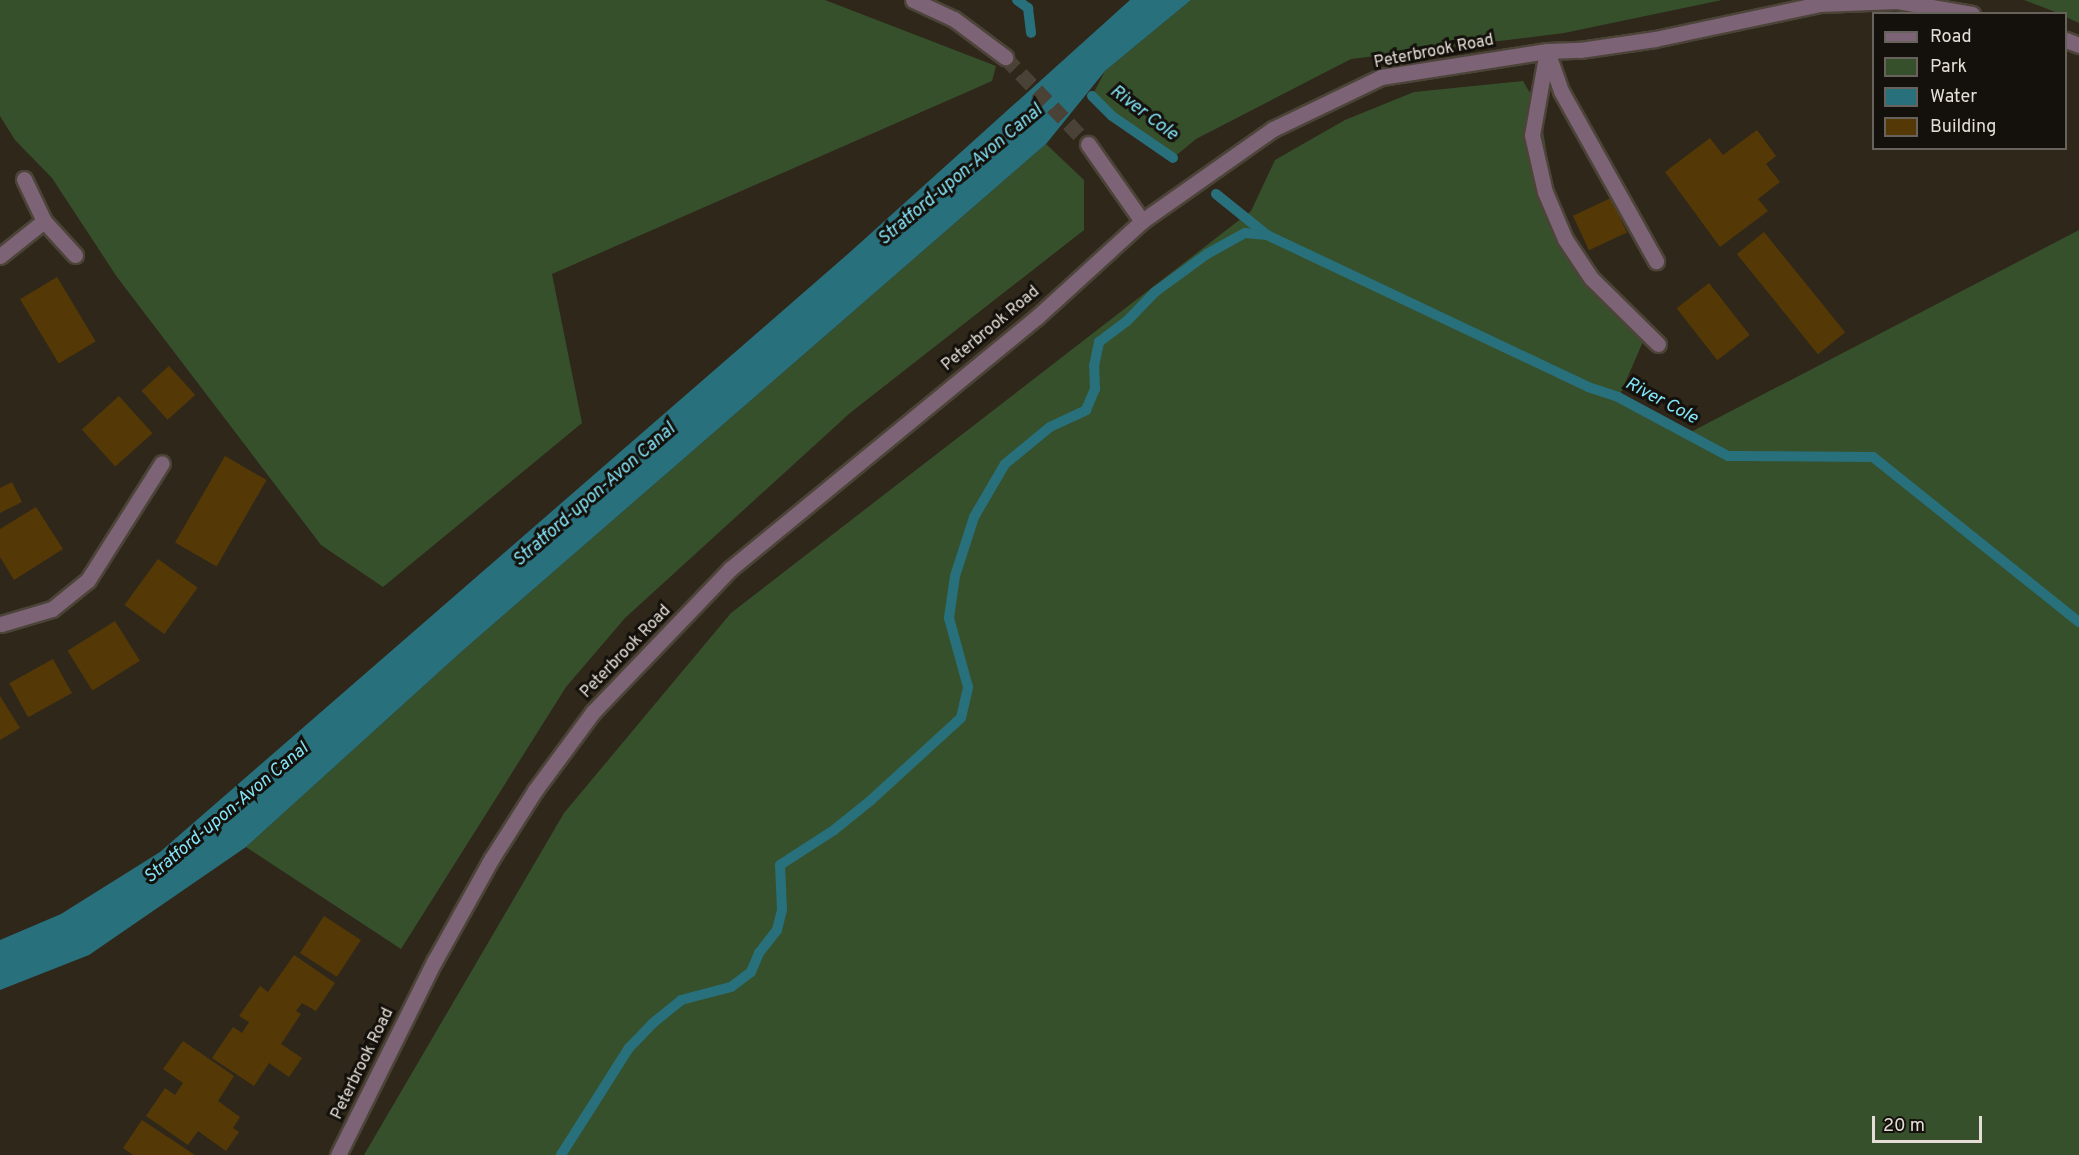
<!DOCTYPE html>
<style>
body{margin:0}
#map{position:relative;width:2079px;height:1155px;overflow:hidden;background:#2f271a;font-family:Overpass,sans-serif}
div>[style]{position:absolute}
.green>*{inset:0;background:#36502c}
.water>*{inset:0;background:#29707d}
.stream>*{height:10px;margin:-5px;padding:0 5px;transform-origin:5px;border-radius:5px;background:#29707d}
.building>*{inset:0;background:#543907;transform-origin:0 0}
.minor-tunnel>*{height:15px;margin-top:-7.5px;transform-origin:0;background:repeating-linear-gradient(90deg,#4a4236 0 15px,transparent 0 23px)}
.roads{filter:drop-shadow(2px 0 #4c4438) drop-shadow(-2px 0 #4c4438) drop-shadow(0 2px #4c4438) drop-shadow(0 -2px #4c4438)}
.minor>*{height:15px;margin:-7.5px;padding:0 7.5px;transform-origin:7.5px;border-radius:7.5px;background:#7c6375}
span{translate:-50% -50%;white-space:nowrap;text-align:center;line-height:1.15;-webkit-text-stroke:6px #14100b;paint-order:stroke}
.street-label{font-size:16px;color:#e4ded6}
.water-label{font-size:18px;color:#83e5f9;font-style:italic}
.legend{position:absolute;left:1872px;top:12px;width:195px;height:138px;box-sizing:border-box;background:#14100b;border:2px solid #67625c;margin:0;padding:8px 10px;list-style:none;font-size:18px;color:#e4ded6}
.legend li{display:flex;align-items:center;gap:12px;height:30px}
.legend b{width:30px;border:2px solid #67625c}
.scale{position:absolute;left:1872px;top:1116px;width:110px;height:27px;box-sizing:border-box;border:3px solid #e4ded6;border-top:0;padding-left:8px;font-size:18px;line-height:21px;white-space:nowrap;color:#e4ded6;-webkit-text-stroke:4px #14100b;paint-order:stroke}
</style>
<div id="map">
<div class="green">
<div style="clip-path:polygon(0 0,825px 0,996px 66px,992px 81px,552px 274px,582px 423px,383px 587px,321px 545px,117px 277px,52px 178px,15px 140px,0 116px)"></div>
<div style="clip-path:polygon(1191px 0,1722px 0,1564px 33px,1351px 59px,1196px 139px,1173px 158px,1112px 116px,1092px 96px,1105px 71px)"></div>
<div style="clip-path:polygon(2024px 0,2079px 0,2079px 23px,2066px 17px,2066px 14px,2058px 13px)"></div>
<div style="clip-path:polygon(1523px 81px,1540px 110px,1555px 208px,1594px 275px,1648px 330px,1619px 397px,1687px 434px,2079px 230px,2079px 1155px,364px 1155px,564px 813px,731px 613px,1251px 211px,1275px 160px,1345px 120px,1414px 92px)"></div>
<div style="clip-path:polygon(1046px 144px,1084px 180px,1084px 230px,850px 413px,625px 618px,566px 687px,401px 949px,246px 847px,460px 653px)"></div>
</div>
<div class="water">
<div style="clip-path:polygon(1130px 0,1191px 0,1105px 71px,1046px 144px,460px 653px,246px 847px,89px 955px,0 990px,0 940px,61px 914px,160px 852px,849px 253px)"></div>
</div>
<div class="stream">
<div style="left:1017px;top:0;width:14px;rotate:36deg"></div>
<div style="left:1028px;top:8px;width:25px;rotate:83deg"></div>
<div style="left:1092px;top:96px;width:28px;rotate:45deg"></div>
<div style="left:1112px;top:116px;width:74px;rotate:34.5deg"></div>
<div style="left:1216px;top:194px;width:65px;rotate:38.8deg"></div>
<div style="left:1267px;top:235px;width:355px;rotate:25.3deg"></div>
<div style="left:1588px;top:387px;width:32px;rotate:18deg"></div>
<div style="left:1618px;top:397px;width:125px;rotate:28.2deg"></div>
<div style="left:1728px;top:456px;width:145px;rotate:0.4deg"></div>
<div style="left:1873px;top:457px;width:264px;rotate:38.7deg"></div>
<div style="left:561px;top:1155px;width:127px;rotate:-57.6deg"></div>
<div style="left:629px;top:1048px;width:35px;rotate:-46deg"></div>
<div style="left:653px;top:1023px;width:36px;rotate:-39deg"></div>
<div style="left:681px;top:1000px;width:52px;rotate:-14.6deg"></div>
<div style="left:731px;top:987px;width:25px;rotate:-37deg"></div>
<div style="left:751px;top:972px;width:21px;rotate:-67deg"></div>
<div style="left:759px;top:953px;width:29px;rotate:-52deg"></div>
<div style="left:777px;top:930px;width:21px;rotate:-76deg"></div>
<div style="left:782px;top:910px;width:45px;rotate:-92.5deg"></div>
<div style="left:780px;top:865px;width:64px;rotate:-32.9deg"></div>
<div style="left:834px;top:830px;width:46px;rotate:-38.9deg"></div>
<div style="left:870px;top:801px;width:123px;rotate:-42.4deg"></div>
<div style="left:961px;top:718px;width:32px;rotate:-77deg"></div>
<div style="left:968px;top:687px;width:72px;rotate:-105.4deg"></div>
<div style="left:949px;top:618px;width:42px;rotate:-81.9deg"></div>
<div style="left:955px;top:576px;width:62px;rotate:-72.1deg"></div>
<div style="left:974px;top:517px;width:61px;rotate:-59.7deg"></div>
<div style="left:1005px;top:464px;width:58px;rotate:-39.4deg"></div>
<div style="left:1050px;top:427px;width:40px;rotate:-25deg"></div>
<div style="left:1086px;top:410px;width:23px;rotate:-67deg"></div>
<div style="left:1095px;top:389px;width:23px;rotate:-92deg"></div>
<div style="left:1094px;top:366px;width:25px;rotate:-78deg"></div>
<div style="left:1099px;top:342px;width:35px;rotate:-37deg"></div>
<div style="left:1127px;top:321px;width:40px;rotate:-46deg"></div>
<div style="left:1155px;top:292px;width:64px;rotate:-36.2deg"></div>
<div style="left:1207px;top:254px;width:43px;rotate:-28.9deg"></div>
<div style="left:1245px;top:233px;width:22px;rotate:5deg"></div>
</div>
<div class="building">
<div style="clip-path:polygon(1757px 130px,1776px 156px,1766px 164px,1780px 182px,1758px 199px,1768px 211px,1720px 247px,1665px 172px,1710px 138px,1723px 155px)"></div>
<div style="left:1611px;top:198px;width:38px;height:42px;rotate:65deg"></div>
<div style="left:1764px;top:232px;width:129px;height:35px;rotate:51deg"></div>
<div style="left:57px;top:277px;width:75px;height:43px;rotate:59deg"></div>
<div style="left:1709px;top:283px;width:66px;height:41px;rotate:52deg"></div>
<div style="left:169px;top:366px;width:39px;height:37px;rotate:48deg"></div>
<div style="left:119px;top:396px;width:50px;height:50px;rotate:48deg"></div>
<div style="left:225px;top:456px;width:48px;height:100px;rotate:30deg"></div>
<div style="clip-path:polygon(12px 482px,22px 502px,0 513px,0 488px)"></div>
<div style="clip-path:polygon(36px 507px,63px 549px,14px 580px,0 557px,0 529px)"></div>
<div style="left:158px;top:559px;width:49px;height:57px;rotate:36deg"></div>
<div style="left:115px;top:621px;width:47px;height:56px;rotate:58deg"></div>
<div style="left:53px;top:659px;width:39px;height:50px;rotate:61deg"></div>
<div style="clip-path:polygon(0 696px,20px 728px,0 740px)"></div>
<div style="left:324px;top:916px;width:44px;height:44px;rotate:33deg"></div>
<div style="clip-path:polygon(294px 955px,335px 983px,316px 1011px,302px 1003px,296px 1011px,301px 1014px,281px 1044px,302px 1058px,289px 1077px,269px 1063px,254px 1086px,212px 1058px,233px 1027px,242px 1033px,249px 1022px,239px 1016px,260px 986px,268px 992px)"></div>
<div style="clip-path:polygon(183px 1041px,234px 1076px,218px 1101px,240px 1117px,233px 1128px,239px 1132px,226px 1151px,198px 1131px,188px 1145px,146px 1116px,165px 1088px,175px 1095px,183px 1083px,163px 1069px)"></div>
<div style="clip-path:polygon(142px 1120px,195px 1155px,133px 1155px,123px 1148px)"></div>
</div>
<div class="minor-tunnel">
<div style="left:1005px;top:57px;width:120px;rotate:46.3deg"></div>
</div>
<div class="roads">
<div class="minor">
<div style="left:913px;top:0;width:45px;rotate:24.9deg"></div>
<div style="left:954px;top:19px;width:64px;rotate:36.7deg"></div>
<div style="left:2066px;top:40px;width:14px;rotate:21deg"></div>
<div style="left:1547px;top:51px;width:85px;rotate:100.1deg"></div>
<div style="left:1532px;top:135px;width:58px;rotate:77.2deg"></div>
<div style="left:1545px;top:192px;width:51px;rotate:66.9deg"></div>
<div style="left:1565px;top:239px;width:47px;rotate:56.3deg"></div>
<div style="left:1591px;top:278px;width:94px;rotate:44.6deg"></div>
<div style="left:1547px;top:51px;width:42px;rotate:70.7deg"></div>
<div style="left:1561px;top:91px;width:195px;rotate:60.8deg"></div>
<div style="left:1088px;top:144px;width:94px;rotate:55deg"></div>
<div style="left:24px;top:179px;width:47px;rotate:64.5deg"></div>
<div style="left:44px;top:221px;width:46px;rotate:47.6deg"></div>
<div style="left:0;top:256px;width:56px;rotate:-38.5deg"></div>
<div style="left:1px;top:624px;width:53px;rotate:-16.4deg"></div>
<div style="left:52px;top:609px;width:46px;rotate:-38.9deg"></div>
<div style="left:88px;top:580px;width:138px;rotate:-57.7deg"></div>
<div style="left:338px;top:1155px;width:216px;rotate:-63.6deg"></div>
<div style="left:434px;top:962px;width:119px;rotate:-60.9deg"></div>
<div style="left:492px;top:858px;width:82px;rotate:-57.5deg"></div>
<div style="left:536px;top:789px;width:96px;rotate:-53.5deg"></div>
<div style="left:593px;top:712px;width:198px;rotate:-46.2deg"></div>
<div style="left:730px;top:569px;width:397px;rotate:-39.4deg"></div>
<div style="left:1037px;top:317px;width:142px;rotate:-42.4deg"></div>
<div style="left:1142px;top:221px;width:160px;rotate:-35.1deg"></div>
<div style="left:1273px;top:129px;width:120px;rotate:-25.7deg"></div>
<div style="left:1381px;top:77px;width:168px;rotate:-8.9deg"></div>
<div style="left:1547px;top:51px;width:33px;rotate:-2deg"></div>
<div style="left:1580px;top:50px;width:76px;rotate:-8.3deg"></div>
<div style="left:1655px;top:39px;width:169px;rotate:-12deg"></div>
<div style="left:1820px;top:4px;width:77px;rotate:-2.2deg"></div>
<div style="left:1897px;top:1px;width:76px;rotate:9.8deg"></div>
</div>
</div>
<div class="street-label">
<span style="left:1434px;top:52px;rotate:-11deg">Peterbrook Road</span>
<span style="left:991px;top:329px;rotate:-40deg">Peterbrook Road</span>
<span style="left:626px;top:652px;rotate:-46deg">Peterbrook Road</span>
<span style="left:363px;top:1064px;rotate:-64deg">Peterbrook Road</span>
</div>
<div class="water-label">
<span style="left:1143px;top:114px;rotate:37deg">River Cole</span>
<span style="left:961px;top:176px;rotate:-40deg">Stratford-upon-Avon Canal</span>
<span style="left:1661px;top:402px;rotate:28deg">River Cole</span>
<span style="left:595px;top:496px;rotate:-41deg">Stratford-upon-Avon Canal</span>
<span style="left:227px;top:814px;rotate:-40deg">Stratford-upon-Avon Canal</span>
</div>
<ul class="legend">
<li><b style="height:8px;background:#7c6375"></b>Road</li>
<li><b style="height:16px;background:#36502c"></b>Park</li>
<li><b style="height:16px;background:#29707d"></b>Water</li>
<li><b style="height:16px;background:#543907"></b>Building</li>
</ul>
<div class="scale">20 m</div>
</div>
